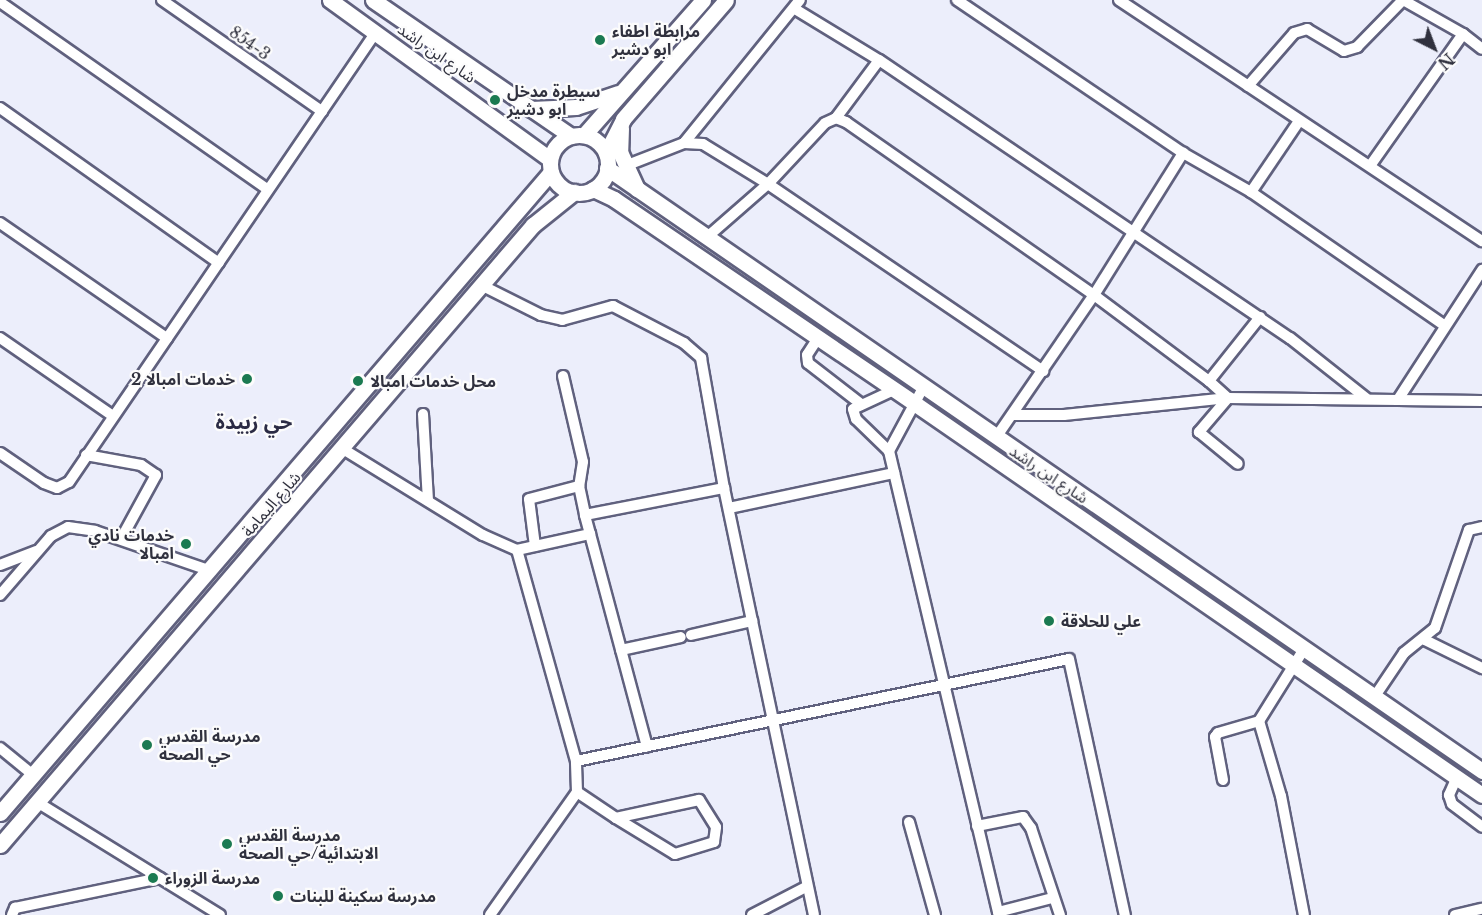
<!DOCTYPE html>
<meta charset="utf-8">
<style>
body{margin:0}
#map{position:relative;width:1482px;height:915px;overflow:hidden;background:#eceefb;font-family:"Libre Baskerville","Noto Sans Arabic",serif}
div>[style]{position:absolute}
.roads{filter:drop-shadow(2px 0 #60617e) drop-shadow(-2px 0 #60617e) drop-shadow(0 2px #60617e) drop-shadow(0 -2px #60617e)}
.street>*{height:10px;margin:-5px;padding:0 5px;transform-origin:5px;border-radius:5px;background:#fff}
.secondary>*{height:15px;margin:-7.5px;padding:0 7.5px;transform-origin:7.5px;border-radius:7.5px;background:#fff}
.secondary>.ring{margin:-7.5px;padding:0;box-sizing:content-box;background:none;border:15px solid #fff;border-radius:50%}
.dots>*{width:16px;height:16px;translate:-50% -50%;box-sizing:border-box;border:3px solid #fcfcfc;border-radius:50%}
span{translate:-50% -50%;white-space:nowrap;text-align:center;line-height:1.15;-webkit-text-stroke:4.5px #fcfcfc;paint-order:stroke}
.poi-label{font-size:16px;color:#30313e;font-weight:700}
.left{translate:0 -50%;text-align:left}
.right{translate:-100% -50%;text-align:right}
.street-label{font-size:16px;color:#30313e}
.quarter-label{font-size:20px;color:#2b2b44;font-weight:700}
.north{position:absolute;left:1404px;top:18px;width:60px;height:60px;-webkit-text-stroke:4px #fcfcfc;paint-order:stroke;rotate:138deg;font-size:16px;font-weight:700;line-height:24px;text-align:center;color:#30313e}
.north::after{content:'';display:block;margin:auto;width:21px;height:27px;background:#30313e;clip-path:polygon(50% 0,100% 100%,50% 72%,0 100%)}
</style>
<div id="map">
<div class="roads">
<div class="street">
<div style="left:162px;top:0;width:195px;rotate:34.8deg"></div>
<div style="left:957px;top:0;width:273px;rotate:34.1deg"></div>
<div style="left:1183px;top:153px;width:78px;rotate:29.8deg"></div>
<div style="left:1251px;top:192px;width:234px;rotate:34.6deg"></div>
<div style="left:1119px;top:0;width:436px;rotate:33.6deg"></div>
<div style="left:0;top:2px;width:326px;rotate:35deg"></div>
<div style="left:795px;top:9px;width:98px;rotate:31.3deg"></div>
<div style="left:879px;top:60px;width:496px;rotate:34.1deg"></div>
<div style="left:1290px;top:338px;width:97px;rotate:38.3deg"></div>
<div style="left:1463px;top:34px;width:24px;rotate:38deg"></div>
<div style="left:1248px;top:86px;width:70px;rotate:-49deg"></div>
<div style="left:1294px;top:33px;width:14px;rotate:-17deg"></div>
<div style="left:1307px;top:29px;width:43px;rotate:30.7deg"></div>
<div style="left:1344px;top:51px;width:14px;rotate:-17deg"></div>
<div style="left:1357px;top:47px;width:66px;rotate:-45.6deg"></div>
<div style="left:1403px;top:0;width:69px;rotate:29.5deg"></div>
<div style="left:1463px;top:34px;width:161px;rotate:125.2deg"></div>
<div style="left:0;top:108px;width:268px;rotate:35.3deg"></div>
<div style="left:836px;top:118px;width:72px;rotate:-53.4deg"></div>
<div style="left:684px;top:143px;width:184px;rotate:-51deg"></div>
<div style="left:625px;top:166px;width:63px;rotate:-21.3deg"></div>
<div style="left:684px;top:143px;width:19px;rotate:3deg"></div>
<div style="left:703px;top:144px;width:76px;rotate:31.6deg"></div>
<div style="left:768px;top:184px;width:333px;rotate:34.2deg"></div>
<div style="left:1251px;top:192px;width:86px;rotate:-55.9deg"></div>
<div style="left:0;top:223px;width:203px;rotate:34.6deg"></div>
<div style="left:706px;top:238px;width:82px;rotate:-41.1deg"></div>
<div style="left:768px;top:184px;width:83px;rotate:-46.9deg"></div>
<div style="left:825px;top:123px;width:12px;rotate:-24deg"></div>
<div style="left:836px;top:118px;width:11px;rotate:22deg"></div>
<div style="left:846px;top:122px;width:302px;rotate:34.9deg"></div>
<div style="left:1094px;top:295px;width:144px;rotate:36.8deg"></div>
<div style="left:1209px;top:381px;width:25px;rotate:42deg"></div>
<div style="left:1228px;top:398px;width:45px;rotate:130.5deg"></div>
<div style="left:1199px;top:432px;width:50px;rotate:39.4deg"></div>
<div style="left:481px;top:285px;width:67px;rotate:26.6deg"></div>
<div style="left:541px;top:315px;width:22px;rotate:13deg"></div>
<div style="left:562px;top:320px;width:53px;rotate:-15.4deg"></div>
<div style="left:613px;top:306px;width:80px;rotate:27.5deg"></div>
<div style="left:684px;top:343px;width:23px;rotate:41deg"></div>
<div style="left:701px;top:358px;width:132px;rotate:80deg"></div>
<div style="left:724px;top:488px;width:436px;rotate:78.1deg"></div>
<div style="left:0;top:338px;width:137px;rotate:34.6deg"></div>
<div style="left:818px;top:338px;width:20px;rotate:123deg"></div>
<div style="left:807px;top:355px;width:8px;rotate:83deg"></div>
<div style="left:808px;top:363px;width:67px;rotate:37.7deg"></div>
<div style="left:563px;top:376px;width:88px;rotate:76.9deg"></div>
<div style="left:583px;top:462px;width:24px;rotate:99deg"></div>
<div style="left:579px;top:486px;width:30px;rotate:78deg"></div>
<div style="left:1209px;top:381px;width:82px;rotate:-51.4deg"></div>
<div style="left:924px;top:386px;width:74px;rotate:118.3deg"></div>
<div style="left:889px;top:451px;width:477px;rotate:76.7deg"></div>
<div style="left:1399px;top:398px;width:153px;rotate:-57deg"></div>
<div style="left:423px;top:414px;width:87px;rotate:86.7deg"></div>
<div style="left:1012px;top:415px;width:52px"></div>
<div style="left:1064px;top:415px;width:165px;rotate:-5.9deg"></div>
<div style="left:1228px;top:398px;width:254px;rotate:0.7deg"></div>
<div style="left:997px;top:436px;width:171px;rotate:-55.5deg"></div>
<div style="left:1094px;top:295px;width:168px;rotate:-57.9deg"></div>
<div style="left:343px;top:449px;width:164px;rotate:31.6deg"></div>
<div style="left:483px;top:535px;width:37px;rotate:24deg"></div>
<div style="left:517px;top:550px;width:75px;rotate:-12.4deg"></div>
<div style="left:590px;top:534px;width:20px;rotate:-105deg"></div>
<div style="left:585px;top:515px;width:142px;rotate:-11deg"></div>
<div style="left:889px;top:451px;width:46px;rotate:-135.9deg"></div>
<div style="left:856px;top:419px;width:10px;rotate:-107deg"></div>
<div style="left:853px;top:409px;width:45px;rotate:-24.9deg"></div>
<div style="left:0;top:453px;width:53px;rotate:34.3deg"></div>
<div style="left:44px;top:483px;width:14px;rotate:21deg"></div>
<div style="left:57px;top:488px;width:13px;rotate:-27deg"></div>
<div style="left:69px;top:482px;width:545px;rotate:-55.7deg"></div>
<div style="left:86px;top:455px;width:56px;rotate:10.3deg"></div>
<div style="left:141px;top:465px;width:18px;rotate:34deg"></div>
<div style="left:156px;top:475px;width:73px;rotate:118.7deg"></div>
<div style="left:729px;top:508px;width:169px;rotate:-12deg"></div>
<div style="left:590px;top:534px;width:220px;rotate:75deg"></div>
<div style="left:535px;top:546px;width:47px;rotate:-97.3deg"></div>
<div style="left:529px;top:499px;width:52px;rotate:-14.6deg"></div>
<div style="left:0;top:565px;width:39px;rotate:-21deg"></div>
<div style="left:0;top:595px;width:78px;rotate:-49.2deg"></div>
<div style="left:51px;top:536px;width:19px;rotate:-28deg"></div>
<div style="left:68px;top:527px;width:27px;rotate:8deg"></div>
<div style="left:95px;top:531px;width:123px;rotate:19deg"></div>
<div style="left:691px;top:635px;width:63px;rotate:-12.9deg"></div>
<div style="left:1425px;top:640px;width:64px;rotate:26.2deg"></div>
<div style="left:1304px;top:649px;width:85px;rotate:122deg"></div>
<div style="left:1259px;top:721px;width:78px;rotate:73.7deg"></div>
<div style="left:1281px;top:796px;width:121px;rotate:79.1deg"></div>
<div style="left:621px;top:650px;width:61px;rotate:-12.2deg"></div>
<div style="left:1375px;top:696px;width:52px;rotate:-56deg"></div>
<div style="left:1404px;top:653px;width:40px;rotate:-39deg"></div>
<div style="left:1435px;top:628px;width:104px;rotate:-70.9deg"></div>
<div style="left:1469px;top:530px;width:13px;rotate:-13deg"></div>
<div style="left:0;top:748px;width:41px;rotate:39.1deg"></div>
<div style="left:576px;top:761px;width:503px;rotate:-11.69deg"></div>
<div style="left:1069px;top:659px;width:262px;rotate:77.7deg"></div>
<div style="left:1457px;top:777px;width:20px;rotate:114deg"></div>
<div style="left:1449px;top:795px;width:9px;rotate:72deg"></div>
<div style="left:1452px;top:804px;width:38px;rotate:37deg"></div>
<div style="left:1223px;top:780px;width:44px;rotate:-100.5deg"></div>
<div style="left:1215px;top:737px;width:5px;rotate:-53deg"></div>
<div style="left:1218px;top:733px;width:43px;rotate:-16.3deg"></div>
<div style="left:577px;top:792px;width:47px;rotate:33.7deg"></div>
<div style="left:616px;top:818px;width:69px;rotate:31.4deg"></div>
<div style="left:675px;top:854px;width:41px;rotate:-17.1deg"></div>
<div style="left:714px;top:842px;width:15px;rotate:-82deg"></div>
<div style="left:716px;top:827px;width:32px;rotate:-122deg"></div>
<div style="left:699px;top:800px;width:85px;rotate:167.8deg"></div>
<div style="left:37px;top:802px;width:215px;rotate:31.7deg"></div>
<div style="left:909px;top:822px;width:97px;rotate:74.4deg"></div>
<div style="left:977px;top:826px;width:47px;rotate:-11.1deg"></div>
<div style="left:1023px;top:817px;width:14px;rotate:54deg"></div>
<div style="left:1031px;top:828px;width:92px;rotate:71.6deg"></div>
<div style="left:998px;top:912px;width:56px;rotate:-14.5deg"></div>
<div style="left:12px;top:915px;width:8px;rotate:-67deg"></div>
<div style="left:15px;top:908px;width:148px;rotate:-11.7deg"></div>
<div style="left:490px;top:915px;width:151px;rotate:-54.7deg"></div>
<div style="left:577px;top:792px;width:31px;rotate:-92deg"></div>
<div style="left:576px;top:761px;width:219px;rotate:-105.6deg"></div>
<div style="left:752px;top:915px;width:61px;rotate:-27.4deg"></div>
<div style="left:1455px;top:915px;width:28px;rotate:-13deg"></div>
</div>
<div class="secondary">
<div style="left:330px;top:0;width:271px;rotate:35.9deg"></div>
<div style="left:373px;top:0;width:240px;rotate:34.5deg"></div>
<div style="left:531px;top:109px;width:45px;rotate:-2.5deg"></div>
<div style="left:576px;top:107px;width:44px;rotate:-18.4deg"></div>
<div style="left:621px;top:128px;width:24px;rotate:92deg"></div>
<div style="left:620px;top:152px;width:41px;rotate:65.3deg"></div>
<div style="left:584px;top:135px;width:180px;rotate:-48.6deg"></div>
<div class="ring" style="left:550px;top:135px;width:43px;height:43px"></div>
<div style="left:606px;top:153px;width:38px;rotate:-63deg"></div>
<div style="left:623px;top:119px;width:157px;rotate:-49.1deg"></div>
<div style="left:607px;top:168px;width:1063px;rotate:34.57deg"></div>
<div style="left:593px;top:189px;width:23px;rotate:25deg"></div>
<div style="left:614px;top:199px;width:363px;rotate:34.2deg"></div>
<div style="left:914px;top:403px;width:690px;rotate:34.61deg"></div>
<div style="left:0;top:813px;width:845px;rotate:-49.32deg"></div>
<div style="left:0;top:845px;width:818px;rotate:-49.32deg"></div>
<div style="left:533px;top:225px;width:53px;rotate:-38.8deg"></div>
</div>
</div>
<div class="dots">
<div style="left:600px;top:40px;background:#1b7a51"></div>
<div style="left:495px;top:100px;background:#1b7a51"></div>
<div style="left:247px;top:379px;background:#1b7a51"></div>
<div style="left:358px;top:381px;background:#1b7a51"></div>
<div style="left:186px;top:544px;background:#1b7a51"></div>
<div style="left:1049px;top:621px;background:#1b7a51"></div>
<div style="left:147px;top:745px;background:#1b7a51"></div>
<div style="left:227px;top:844px;background:#1b7a51"></div>
<div style="left:153px;top:878px;background:#1b7a51"></div>
<div style="left:278px;top:896px;background:#1b7a51"></div>
</div>
<div class="poi-label">
<span class="left" style="left:612px;top:40px">مرابطة اطفاء<br>ابو دشير</span>
<span class="left" style="left:507px;top:100px">سيطرة مدخل<br>ابو دشير</span>
<span class="right" style="left:235px;top:379px">خدمات امبالا 2</span>
<span class="left" style="left:370px;top:381px">محل خدمات امبالا</span>
<span class="right" style="left:174px;top:544px">خدمات نادي<br>امبالا</span>
<span class="left" style="left:1061px;top:621px">علي للحلاقة</span>
<span class="left" style="left:159px;top:745px">مدرسة القدس<br>حي الصحة</span>
<span class="left" style="left:239px;top:844px">مدرسة القدس<br>الابتدائية/حي الصحة</span>
<span class="left" style="left:165px;top:878px">مدرسة الزوراء</span>
<span class="left" style="left:290px;top:896px">مدرسة سكينة للبنات</span>
</div>
<div class="street-label">
<span style="left:250px;top:43px;rotate:35deg">854-3</span>
<span style="left:437px;top:53px;rotate:35deg">شارع ابن راشد</span>
<span style="left:1049px;top:474px;rotate:34deg">شارع ابن راشد</span>
<span style="left:271px;top:504px;rotate:-49deg">شارع اليمامة</span>
</div>
<div class="quarter-label">
<span style="left:254px;top:422px">حي زبيدة</span>
</div>
<div class="north">N</div>
</div>
